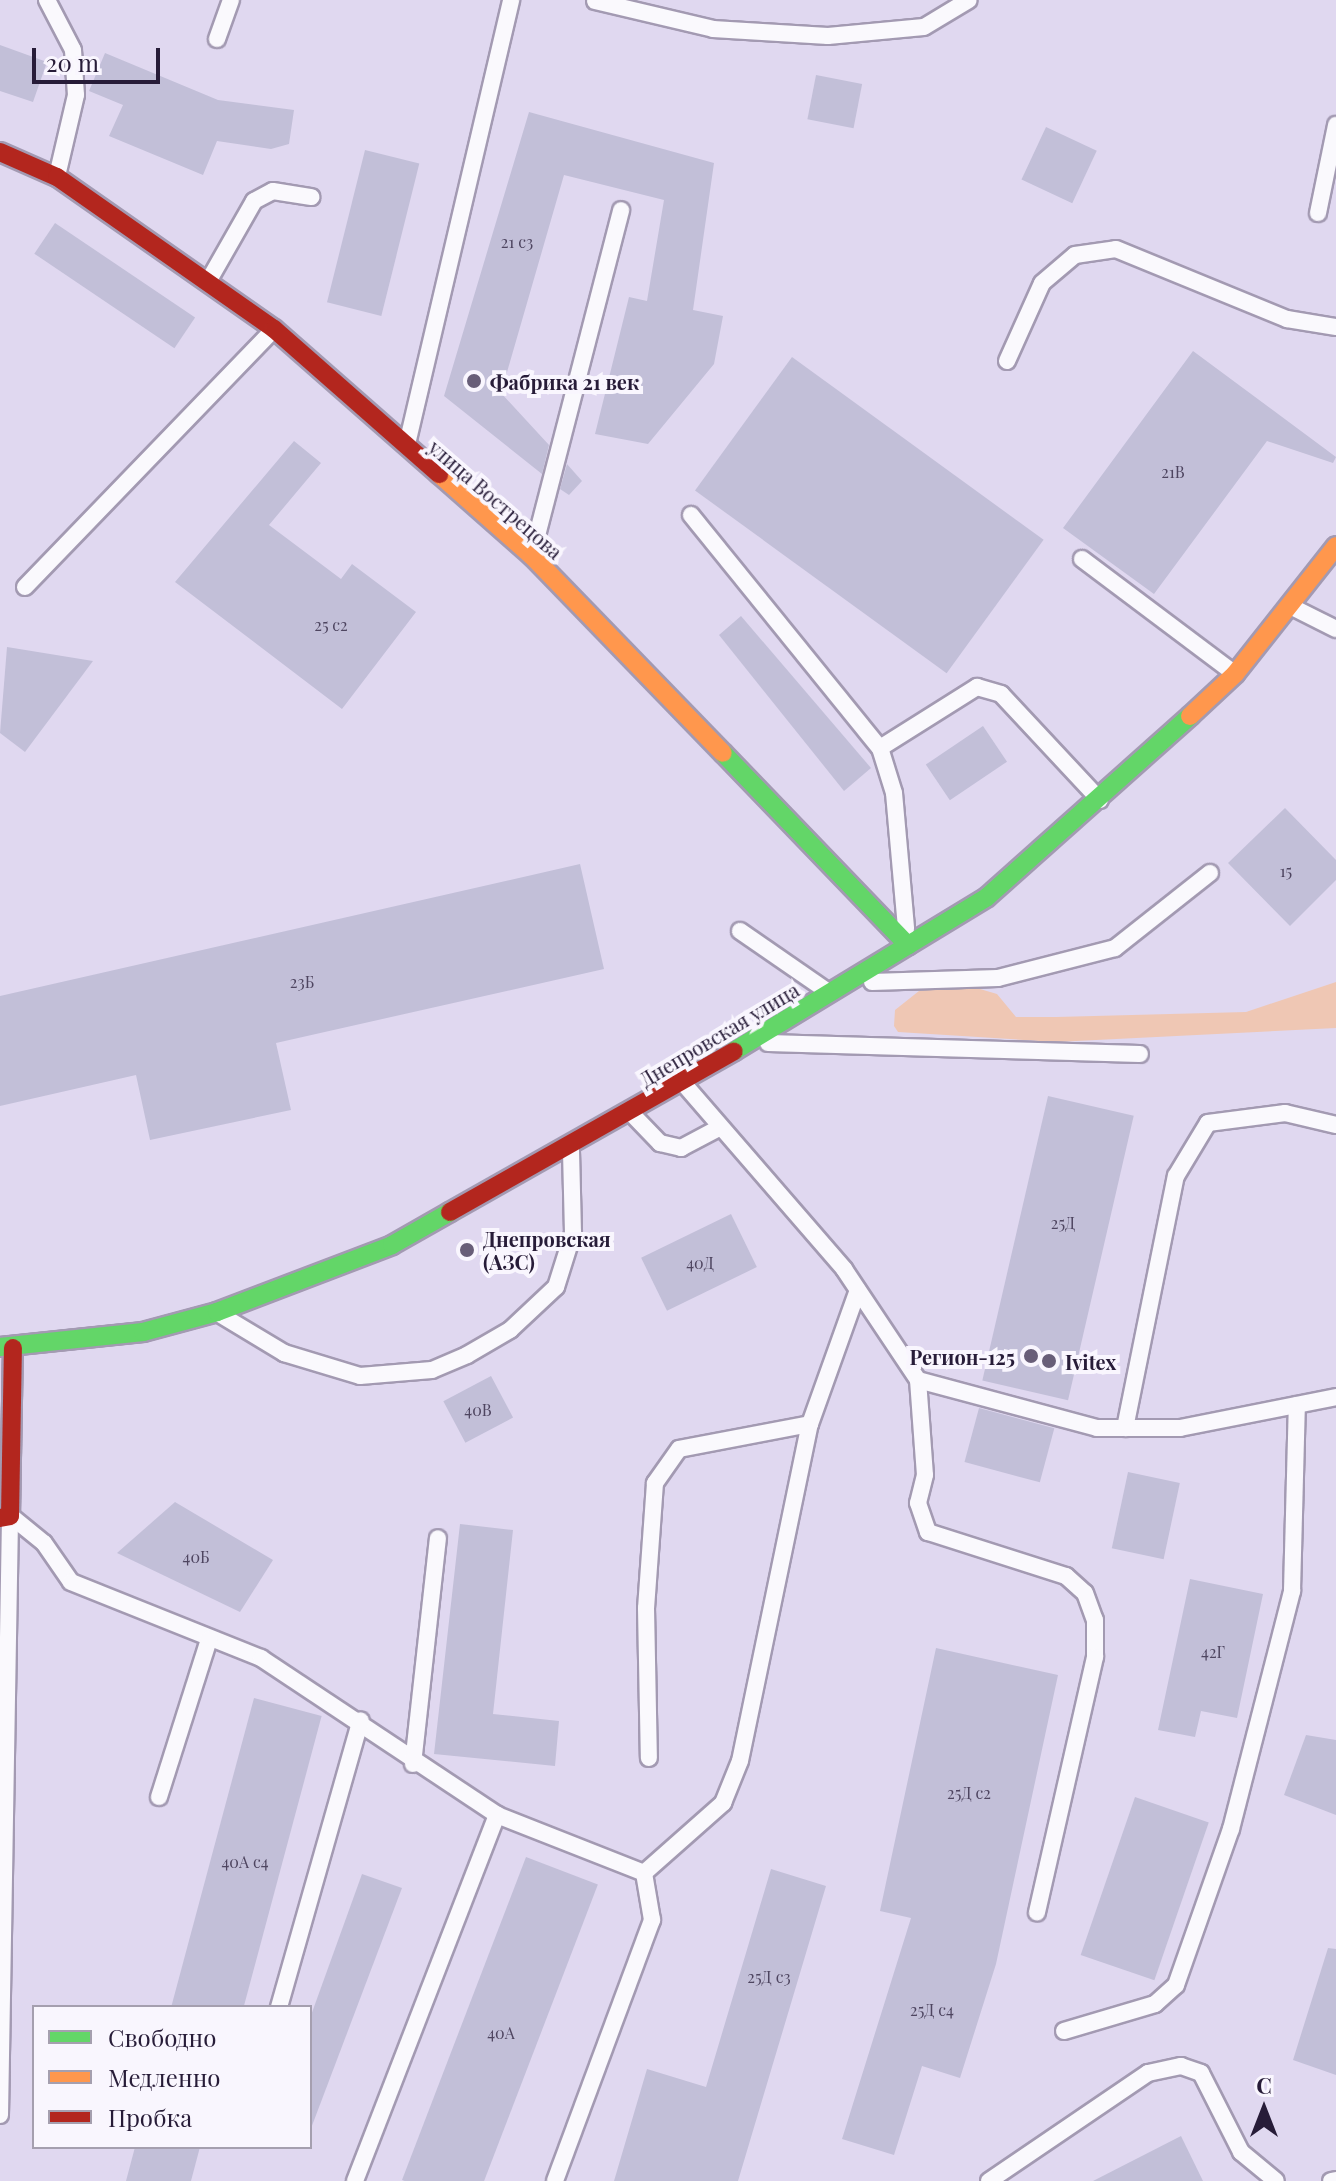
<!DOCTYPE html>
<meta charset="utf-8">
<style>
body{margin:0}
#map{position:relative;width:1336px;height:2181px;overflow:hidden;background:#e0d8f0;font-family:"Playfair Display",serif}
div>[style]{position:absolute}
.green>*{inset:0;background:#efc7b4}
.building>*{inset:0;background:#c2bfd8;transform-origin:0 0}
.roads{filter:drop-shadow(2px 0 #a39ab2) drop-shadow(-2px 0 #a39ab2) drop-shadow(0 2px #a39ab2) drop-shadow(0 -2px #a39ab2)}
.lane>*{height:16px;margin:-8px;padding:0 8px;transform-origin:8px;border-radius:8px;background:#faf9fd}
.fast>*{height:18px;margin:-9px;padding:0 9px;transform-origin:9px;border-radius:9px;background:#63d668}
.slow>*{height:18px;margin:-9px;padding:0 9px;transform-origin:9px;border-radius:9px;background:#ff974d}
.jam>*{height:18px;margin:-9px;padding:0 9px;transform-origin:9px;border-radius:9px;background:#b3261e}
.dots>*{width:22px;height:22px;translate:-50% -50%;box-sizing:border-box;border:4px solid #f9f6fe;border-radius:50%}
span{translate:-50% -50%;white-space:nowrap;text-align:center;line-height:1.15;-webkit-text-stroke:8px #f9f6fe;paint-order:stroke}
.number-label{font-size:16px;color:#4e4560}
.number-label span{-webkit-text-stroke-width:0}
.poi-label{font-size:20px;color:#271c38;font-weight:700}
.left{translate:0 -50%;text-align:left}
.right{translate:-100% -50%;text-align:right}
.street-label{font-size:20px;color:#271c38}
.legend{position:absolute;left:32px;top:2005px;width:280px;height:144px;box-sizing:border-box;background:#f9f6fe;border:2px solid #a59faf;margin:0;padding:10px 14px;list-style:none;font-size:24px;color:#271c38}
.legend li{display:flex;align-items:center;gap:16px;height:40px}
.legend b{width:40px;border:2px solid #a59faf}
.north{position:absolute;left:1224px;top:2069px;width:80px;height:80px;-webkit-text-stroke:6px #f9f6fe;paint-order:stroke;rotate:0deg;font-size:22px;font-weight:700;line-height:32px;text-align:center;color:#271c38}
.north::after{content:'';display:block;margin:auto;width:28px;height:36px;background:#271c38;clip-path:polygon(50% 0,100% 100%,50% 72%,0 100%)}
.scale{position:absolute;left:32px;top:48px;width:128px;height:36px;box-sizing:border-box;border:4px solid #271c38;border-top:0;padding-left:10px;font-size:24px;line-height:28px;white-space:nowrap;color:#271c38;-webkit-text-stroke:6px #f9f6fe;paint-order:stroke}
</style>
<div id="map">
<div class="green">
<div style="clip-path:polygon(1336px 982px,1336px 1028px,1056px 1042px,898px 1032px,894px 1026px,895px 1010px,919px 991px,963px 984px,997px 994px,1016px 1017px,1056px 1017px,1246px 1012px)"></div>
</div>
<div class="building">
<div style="clip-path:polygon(0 45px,47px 62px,33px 102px,0 91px)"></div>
<div style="clip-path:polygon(105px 53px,218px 100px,294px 110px,289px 144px,271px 149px,217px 141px,203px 175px,109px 136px,123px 105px,89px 91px)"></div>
<div style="left:816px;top:75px;width:47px;height:45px;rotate:11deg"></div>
<div style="clip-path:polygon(529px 112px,714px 163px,693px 310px,723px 316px,714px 364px,648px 444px,595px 434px,629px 297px,647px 301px,664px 200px,564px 175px,501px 393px,549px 445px,542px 474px,444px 396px)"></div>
<div style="left:1046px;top:127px;width:56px;height:58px;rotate:25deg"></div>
<div style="left:365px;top:150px;width:56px;height:157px;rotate:14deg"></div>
<div style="left:55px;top:223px;width:169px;height:37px;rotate:34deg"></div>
<div style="clip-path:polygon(1193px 351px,1336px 457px,1333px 463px,1267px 441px,1154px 594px,1063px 528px)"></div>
<div style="left:792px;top:357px;width:311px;height:165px;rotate:36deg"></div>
<div style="clip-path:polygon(294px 441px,321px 463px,269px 525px,341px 579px,352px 564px,416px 612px,342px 709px,175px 582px)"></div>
<div style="clip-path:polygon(567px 464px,582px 481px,569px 495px,560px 489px)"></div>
<div style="clip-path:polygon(741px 616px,871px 768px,844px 791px,719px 635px)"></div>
<div style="clip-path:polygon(7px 647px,93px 661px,25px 752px,0 733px)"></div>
<div style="left:983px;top:726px;width:43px;height:69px;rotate:56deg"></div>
<div style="clip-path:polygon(1285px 808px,1336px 860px,1336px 880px,1290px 926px,1228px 863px)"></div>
<div style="clip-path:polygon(580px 864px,604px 969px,276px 1043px,291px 1110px,150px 1140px,136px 1075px,0 1106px,0 996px)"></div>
<div style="left:1048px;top:1096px;width:88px;height:292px;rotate:13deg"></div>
<div style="left:731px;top:1214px;width:59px;height:100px;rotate:64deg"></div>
<div style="left:491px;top:1376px;width:47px;height:54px;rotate:62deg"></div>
<div style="left:979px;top:1408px;width:78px;height:56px;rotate:15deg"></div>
<div style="left:1128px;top:1472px;width:53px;height:78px;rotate:12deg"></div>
<div style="clip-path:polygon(175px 1502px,273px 1560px,240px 1612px,117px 1553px)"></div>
<div style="clip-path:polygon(460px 1524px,513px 1530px,493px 1714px,559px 1721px,555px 1766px,434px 1754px)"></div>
<div style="clip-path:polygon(1190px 1579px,1263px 1594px,1237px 1718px,1201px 1711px,1195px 1737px,1158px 1730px)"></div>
<div style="clip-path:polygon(936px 1648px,1058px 1675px,996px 1964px,960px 2078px,922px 2066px,894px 2155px,842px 2139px,911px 1918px,880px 1911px)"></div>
<div style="left:254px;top:1698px;width:70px;height:320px;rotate:15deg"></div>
<div style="clip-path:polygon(1306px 1735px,1336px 1740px,1336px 1815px,1284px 1795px)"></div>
<div style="left:1135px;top:1797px;width:78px;height:167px;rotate:19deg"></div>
<div style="left:526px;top:1857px;width:77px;height:346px;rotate:21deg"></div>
<div style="clip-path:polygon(771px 1869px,826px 1886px,738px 2181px,614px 2181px,647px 2069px,706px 2087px)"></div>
<div style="clip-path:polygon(362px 1874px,402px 1888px,310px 2131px,310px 2018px)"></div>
<div style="clip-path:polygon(1328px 1948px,1336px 1949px,1336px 2075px,1293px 2060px)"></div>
<div style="clip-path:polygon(1181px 2136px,1203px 2181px,1093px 2181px)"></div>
<div style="clip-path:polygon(135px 2147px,200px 2147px,191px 2181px,126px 2181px)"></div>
</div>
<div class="roads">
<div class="lane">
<div style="left:47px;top:0;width:56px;rotate:62.5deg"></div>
<div style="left:73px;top:50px;width:45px;rotate:86.2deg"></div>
<div style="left:76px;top:95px;width:83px;rotate:103.2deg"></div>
<div style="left:595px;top:1px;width:121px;rotate:13.3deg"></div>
<div style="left:713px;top:29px;width:115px;rotate:3.5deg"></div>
<div style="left:828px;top:36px;width:96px;rotate:-5.4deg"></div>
<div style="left:924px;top:27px;width:52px;rotate:-31deg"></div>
<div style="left:217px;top:39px;width:41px;rotate:-70.3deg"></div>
<div style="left:1318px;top:213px;width:90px;rotate:-78.4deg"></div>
<div style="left:209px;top:280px;width:91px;rotate:-60.3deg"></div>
<div style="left:254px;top:201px;width:21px;rotate:-28deg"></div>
<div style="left:273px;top:191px;width:39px;rotate:9deg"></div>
<div style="left:1007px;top:361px;width:85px;rotate:-65.8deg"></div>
<div style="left:1042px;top:283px;width:43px;rotate:-40.3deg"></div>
<div style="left:1075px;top:255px;width:41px;rotate:-8.3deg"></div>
<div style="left:1116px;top:249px;width:185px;rotate:22.3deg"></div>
<div style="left:1287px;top:319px;width:50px;rotate:9.3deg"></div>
<div style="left:408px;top:440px;width:452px;rotate:-76.8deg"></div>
<div style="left:691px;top:515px;width:300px;rotate:51deg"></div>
<div style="left:880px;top:748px;width:47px;rotate:72.7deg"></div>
<div style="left:894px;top:793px;width:136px;rotate:84.9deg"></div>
<div style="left:533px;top:551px;width:352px;rotate:-75.5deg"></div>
<div style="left:1082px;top:559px;width:190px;rotate:36.9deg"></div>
<div style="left:25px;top:587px;width:359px;rotate:-46deg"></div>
<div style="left:1292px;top:607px;width:49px;rotate:26.6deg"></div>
<div style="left:880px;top:748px;width:115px;rotate:-32.2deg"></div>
<div style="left:977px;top:687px;width:25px;rotate:16deg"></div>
<div style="left:1001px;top:694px;width:145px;rotate:47deg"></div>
<div style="left:740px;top:931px;width:106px;rotate:34.6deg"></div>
<div style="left:872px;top:982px;width:126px;rotate:-1.8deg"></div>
<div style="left:998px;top:978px;width:121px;rotate:-14.4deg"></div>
<div style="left:1115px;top:948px;width:121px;rotate:-38.3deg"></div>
<div style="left:768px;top:1043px;width:372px;rotate:1.7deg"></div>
<div style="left:684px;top:1084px;width:245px;rotate:49.1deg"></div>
<div style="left:844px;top:1269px;width:133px;rotate:56.3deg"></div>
<div style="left:918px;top:1380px;width:185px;rotate:15deg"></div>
<div style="left:1097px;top:1428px;width:83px"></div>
<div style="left:1180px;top:1428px;width:159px;rotate:-11.2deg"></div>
<div style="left:631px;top:1113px;width:42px;rotate:46deg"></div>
<div style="left:660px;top:1143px;width:22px;rotate:13deg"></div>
<div style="left:681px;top:1148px;width:43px;rotate:-27.8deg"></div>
<div style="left:221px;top:1315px;width:74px;rotate:31.1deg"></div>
<div style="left:284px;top:1353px;width:79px;rotate:16.8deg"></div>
<div style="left:360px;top:1376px;width:72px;rotate:-4.8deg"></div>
<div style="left:432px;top:1370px;width:38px;rotate:-23deg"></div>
<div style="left:467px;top:1355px;width:50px;rotate:-30.2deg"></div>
<div style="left:510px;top:1330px;width:63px;rotate:-43.1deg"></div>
<div style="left:556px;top:1287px;width:57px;rotate:-72.5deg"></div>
<div style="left:573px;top:1233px;width:84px;rotate:-91.4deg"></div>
<div style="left:918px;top:1380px;width:95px;rotate:85.8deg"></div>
<div style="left:925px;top:1475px;width:29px;rotate:104deg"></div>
<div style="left:918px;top:1503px;width:31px;rotate:71deg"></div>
<div style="left:928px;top:1532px;width:145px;rotate:17.7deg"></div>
<div style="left:1066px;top:1576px;width:25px;rotate:42deg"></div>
<div style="left:1085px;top:1593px;width:29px;rotate:70deg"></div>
<div style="left:1095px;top:1620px;width:37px;rotate:90deg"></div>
<div style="left:1095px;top:1657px;width:262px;rotate:102.8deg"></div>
<div style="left:810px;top:1424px;width:142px;rotate:-70.3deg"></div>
<div style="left:1125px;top:1428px;width:257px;rotate:-78.6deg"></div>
<div style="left:1176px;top:1176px;width:62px;rotate:-58.9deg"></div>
<div style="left:1208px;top:1123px;width:78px;rotate:-7.4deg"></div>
<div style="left:1285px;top:1113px;width:52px;rotate:13.2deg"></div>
<div style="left:12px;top:1517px;width:41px;rotate:39.1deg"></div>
<div style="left:44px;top:1543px;width:47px;rotate:55.3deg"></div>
<div style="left:71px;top:1582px;width:205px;rotate:21.8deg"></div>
<div style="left:261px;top:1658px;width:283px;rotate:33.6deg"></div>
<div style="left:497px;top:1815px;width:158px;rotate:21.5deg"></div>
<div style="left:644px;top:1873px;width:48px;rotate:80.3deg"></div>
<div style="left:652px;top:1920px;width:278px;rotate:110.4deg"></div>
<div style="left:413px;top:1764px;width:227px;rotate:-83.7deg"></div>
<div style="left:159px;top:1797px;width:166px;rotate:-72.4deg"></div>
<div style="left:644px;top:1873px;width:106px;rotate:-41.5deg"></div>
<div style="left:723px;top:1803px;width:45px;rotate:-68deg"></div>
<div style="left:740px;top:1761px;width:344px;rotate:-78.3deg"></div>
<div style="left:810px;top:1424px;width:133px;rotate:169.2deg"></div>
<div style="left:679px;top:1449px;width:42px;rotate:125.2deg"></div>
<div style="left:655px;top:1483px;width:125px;rotate:94.1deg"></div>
<div style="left:646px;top:1608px;width:150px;rotate:88.9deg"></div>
<div style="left:279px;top:2007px;width:298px;rotate:-74.1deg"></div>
<div style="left:1064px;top:2031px;width:95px;rotate:-16.5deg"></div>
<div style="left:1155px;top:2004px;width:28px;rotate:-42deg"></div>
<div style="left:1176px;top:1985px;width:165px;rotate:-70.6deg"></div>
<div style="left:1231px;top:1829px;width:246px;rotate:-75.6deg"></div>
<div style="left:1292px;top:1591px;width:186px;rotate:-88.5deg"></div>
<div style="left:0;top:2115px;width:598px;rotate:-89.04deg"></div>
<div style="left:355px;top:2181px;width:393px;rotate:-68.8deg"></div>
<div style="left:989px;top:2181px;width:192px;rotate:-34.2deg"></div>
<div style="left:1148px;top:2073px;width:34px;rotate:-12deg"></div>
<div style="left:1181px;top:2066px;width:21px;rotate:19deg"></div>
<div style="left:1201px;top:2073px;width:89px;rotate:63.1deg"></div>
<div style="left:1241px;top:2152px;width:45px;rotate:39.6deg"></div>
<div style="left:1331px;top:2181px;width:5px;rotate:-11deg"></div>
</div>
<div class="fast">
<div style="left:723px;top:753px;width:267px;rotate:46.1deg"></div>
<div style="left:734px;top:1051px;width:296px;rotate:-31.3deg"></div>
<div style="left:987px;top:897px;width:272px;rotate:-41.7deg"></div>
<div style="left:0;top:1347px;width:144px;rotate:-6deg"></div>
<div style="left:143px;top:1332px;width:77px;rotate:-15.1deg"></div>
<div style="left:217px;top:1312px;width:187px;rotate:-20.9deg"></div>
<div style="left:392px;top:1245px;width:67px;rotate:-29.6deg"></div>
</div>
<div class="slow">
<div style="left:439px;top:474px;width:124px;rotate:41.4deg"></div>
<div style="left:532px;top:556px;width:274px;rotate:45.9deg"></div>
<div style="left:1190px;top:716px;width:62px;rotate:-43deg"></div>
<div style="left:1235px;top:674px;width:163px;rotate:-51.7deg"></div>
</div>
<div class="jam">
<div style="left:0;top:152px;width:62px;rotate:23.7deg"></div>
<div style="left:57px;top:177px;width:265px;rotate:35deg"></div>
<div style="left:274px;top:329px;width:220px;rotate:41.3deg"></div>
<div style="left:450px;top:1212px;width:326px;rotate:-29.5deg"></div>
<div style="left:0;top:1518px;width:10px;rotate:-11deg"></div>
<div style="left:10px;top:1516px;width:168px;rotate:-89deg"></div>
</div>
</div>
<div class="dots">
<div style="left:474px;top:381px;background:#685e78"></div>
<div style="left:467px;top:1250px;background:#685e78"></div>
<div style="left:1031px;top:1356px;background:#685e78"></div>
<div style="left:1049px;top:1361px;background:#685e78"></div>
</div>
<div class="number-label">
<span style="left:517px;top:242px">21 с3</span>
<span style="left:1173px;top:472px">21В</span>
<span style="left:331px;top:625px">25 с2</span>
<span style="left:1286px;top:871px">15</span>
<span style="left:302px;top:982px">23Б</span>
<span style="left:1063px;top:1223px">25Д</span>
<span style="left:700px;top:1263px">40Д</span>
<span style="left:478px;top:1410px">40В</span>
<span style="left:196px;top:1557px">40Б</span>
<span style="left:1213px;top:1652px">42Г</span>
<span style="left:969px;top:1793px">25Д с2</span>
<span style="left:245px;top:1862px">40А с4</span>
<span style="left:769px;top:1977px">25Д с3</span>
<span style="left:932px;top:2010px">25Д с4</span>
<span style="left:501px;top:2033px">40А</span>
</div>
<div class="poi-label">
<span class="left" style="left:490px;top:381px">Фабрика 21 век</span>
<span class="left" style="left:483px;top:1250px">Днепровская<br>(АЗС)</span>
<span class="right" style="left:1015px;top:1356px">Регион-125</span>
<span class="left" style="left:1065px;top:1361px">Ivitex</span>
</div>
<div class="street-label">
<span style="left:496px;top:499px;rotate:41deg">улица Вострецова</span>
<span style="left:719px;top:1034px;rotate:-31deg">Днепровская улица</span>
</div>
<ul class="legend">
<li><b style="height:10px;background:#63d668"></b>Свободно</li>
<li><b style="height:10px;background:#ff974d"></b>Медленно</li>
<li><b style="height:10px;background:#b3261e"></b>Пробка</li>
</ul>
<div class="north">С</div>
<div class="scale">20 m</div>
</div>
